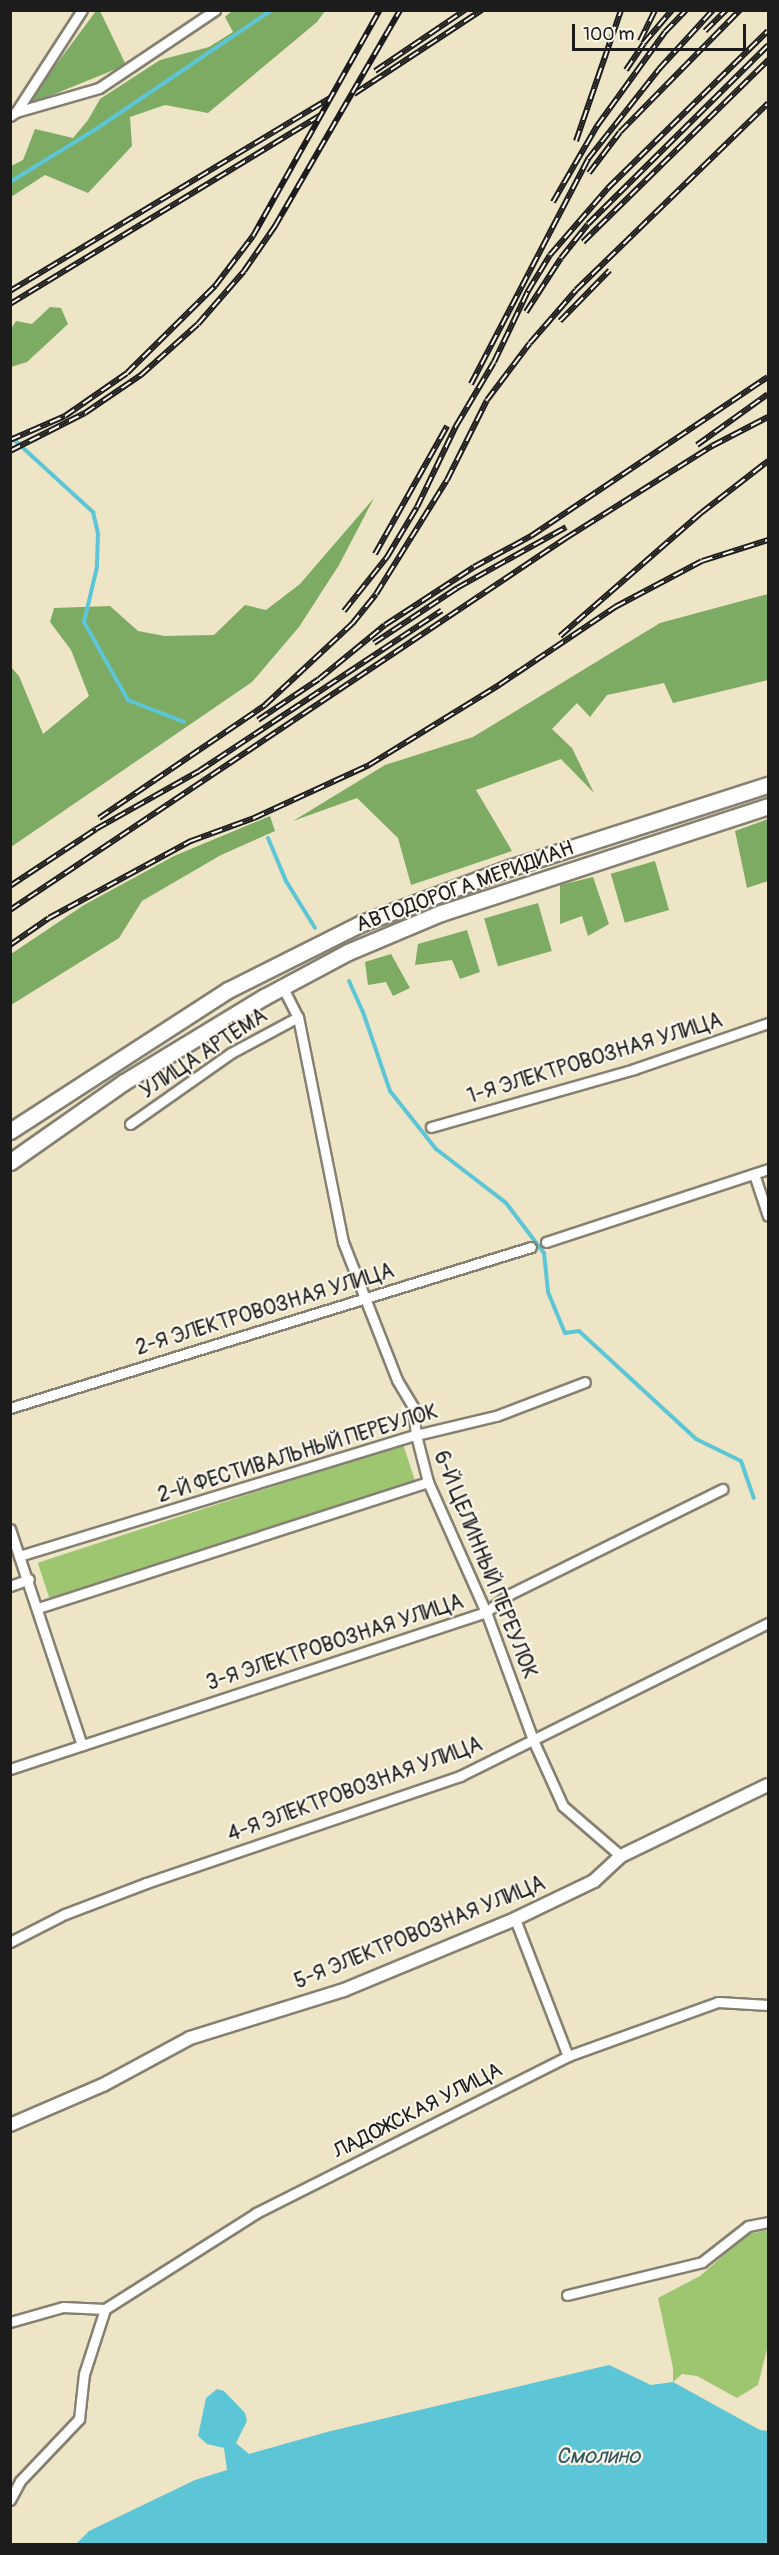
<!DOCTYPE html>
<meta charset="utf-8">
<style>
body{margin:0}
#map{position:relative;width:779px;height:2555px;overflow:hidden;background:#eee4c6;font-family:Pangolin,sans-serif}
div>[style]{position:absolute}
.green>*{inset:0;background:#9ec671;transform-origin:0 0}
.forest>*{inset:0;background:#7eab63;transform-origin:0 0}
.water>*{inset:0;background:#5cc6d7}
.stream>*{height:4px;margin:-2px;padding:0 2px;transform-origin:2px;border-radius:2px;background:#5cc6d7}
.roads{filter:drop-shadow(2px 0 #858071) drop-shadow(-2px 0 #858071) drop-shadow(0 2px #858071) drop-shadow(0 -2px #858071)}
.minor>*{height:9px;margin:-4.5px;padding:0 4.5px;transform-origin:4.5px;border-radius:4.5px;background:#fff}
.tertiary>*{height:12px;margin:-6px;padding:0 6px;transform-origin:6px;border-radius:6px;background:#fff}
.primary>*{height:15px;margin:-7.5px;padding:0 7.5px;transform-origin:7.5px;border-radius:7.5px;background:#fff}
.rail>*{height:6px;margin-top:-3px;transform-origin:0;background:repeating-linear-gradient(90deg,#fbf7ec 0 11px,#1c1c1c 0 22px);box-sizing:border-box;border-block:2px solid #1c1c1c}
span{translate:-50% -50%;white-space:nowrap;text-align:center;line-height:1.15;-webkit-text-stroke:4.5px #fbf7ec;paint-order:stroke}
.street-label{font-size:21px;color:#1c1c1c}
.water-label{font-size:22px;color:#32585d;font-style:italic}
.frame{position:absolute;inset:0;border:12px solid #1c1c1c;pointer-events:none}
.scale{position:absolute;left:572px;top:24px;width:174px;height:27px;box-sizing:border-box;border:3px solid #1c1c1c;border-top:0;padding-left:8px;font-size:18px;line-height:21px;white-space:nowrap;color:#1c1c1c;-webkit-text-stroke:4px #fbf7ec;paint-order:stroke}
</style>
<div id="map">
<div class="green">
<div style="left:403px;top:1444px;width:39px;height:384px;rotate:72deg"></div>
<div style="clip-path:polygon(768px 2230px,768px 2345px,758px 2385px,737px 2398px,697px 2376px,682px 2374px,673px 2382px,673px 2368px,658px 2298px,700px 2276px,748px 2234px)"></div>
</div>
<div class="forest">
<div style="clip-path:polygon(233px 10px,325px 11px,317px 22px,208px 113px,165px 105px,130px 117px,132px 146px,88px 193px,45px 175px,11px 197px,11px 166px,23px 160px,35px 129px,73px 138px,88px 120px,100px 99px,160px 60px,209px 47px,233px 32px,225px 17px)"></div>
<div style="clip-path:polygon(96px 11px,100px 11px,126px 65px,25px 106px)"></div>
<div style="clip-path:polygon(50px 307px,61px 308px,68px 324px,27px 362px,11px 367px,11px 329px,16px 321px,32px 324px)"></div>
<div style="clip-path:polygon(374px 498px,339px 565px,299px 627px,252px 682px,11px 847px,11px 667px,19px 676px,43px 734px,89px 696px,71px 650px,50px 622px,54px 608px,110px 606px,138px 631px,165px 636px,214px 635px,245px 605px,266px 610px,300px 584px)"></div>
<div style="clip-path:polygon(768px 594px,768px 680px,673px 703px,664px 683px,607px 695px,590px 717px,577px 703px,552px 729px,572px 748px,594px 793px,561px 759px,476px 790px,512px 851px,411px 885px,398px 838px,357px 798px,293px 821px,385px 765px,473px 737px,660px 623px)"></div>
<div style="clip-path:polygon(270px 816px,275px 831px,221px 855px,142px 901px,119px 938px,11px 1005px,11px 954px,84px 905px,174px 856px)"></div>
<div style="clip-path:polygon(768px 819px,768px 881px,747px 888px,735px 831px)"></div>
<div style="left:655px;top:861px;width:51px;height:46px;rotate:74deg"></div>
<div style="clip-path:polygon(593px 877px,609px 924px,588px 936px,582px 916px,560px 924px,560px 885px)"></div>
<div style="left:538px;top:903px;width:50px;height:56px;rotate:74deg"></div>
<div style="clip-path:polygon(467px 930px,480px 972px,460px 979px,452px 960px,415px 965px,418px 944px)"></div>
<div style="clip-path:polygon(391px 954px,410px 988px,393px 996px,386px 982px,368px 985px,365px 962px)"></div>
</div>
<div class="water">
<div style="clip-path:polygon(609px 2365px,651px 2385px,673px 2382px,760px 2430px,768px 2431px,768px 2544px,76px 2544px,89px 2531px,195px 2480px,227px 2470px,224px 2448px,207px 2444px,198px 2436px,206px 2398px,217px 2389px,224px 2391px,245px 2413px,247px 2421px,236px 2443px,249px 2454px,327px 2432px)"></div>
</div>
<div class="stream">
<div style="left:10px;top:182px;width:101px;rotate:-31.6deg"></div>
<div style="left:96px;top:129px;width:212px;rotate:-34.1deg"></div>
<div style="left:10px;top:436px;width:113px;rotate:42.5deg"></div>
<div style="left:93px;top:512px;width:23px;rotate:77deg"></div>
<div style="left:98px;top:534px;width:33px;rotate:92deg"></div>
<div style="left:97px;top:567px;width:57px;rotate:103.3deg"></div>
<div style="left:84px;top:622px;width:90px;rotate:60.6deg"></div>
<div style="left:128px;top:700px;width:60px;rotate:21.4deg"></div>
<div style="left:268px;top:838px;width:47px;rotate:67.3deg"></div>
<div style="left:286px;top:881px;width:55px;rotate:58.3deg"></div>
<div style="left:349px;top:981px;width:34px;rotate:66deg"></div>
<div style="left:363px;top:1012px;width:83px;rotate:71.1deg"></div>
<div style="left:390px;top:1091px;width:74px;rotate:51.6deg"></div>
<div style="left:436px;top:1149px;width:88px;rotate:37.6deg"></div>
<div style="left:506px;top:1203px;width:63px;rotate:52.8deg"></div>
<div style="left:544px;top:1253px;width:39px;rotate:84deg"></div>
<div style="left:548px;top:1292px;width:44px;rotate:67.5deg"></div>
<div style="left:565px;top:1333px;width:14px;rotate:-8deg"></div>
<div style="left:579px;top:1331px;width:159px;rotate:42.7deg"></div>
<div style="left:696px;top:1439px;width:50px;rotate:26.1deg"></div>
<div style="left:741px;top:1461px;width:39px;rotate:71deg"></div>
</div>
<div class="roads">
<div class="minor">
<div style="left:16px;top:112px;width:86px;rotate:-16.1deg"></div>
<div style="left:99px;top:88px;width:140px;rotate:-33.9deg"></div>
<div style="left:10px;top:116px;width:7px;rotate:-34deg"></div>
<div style="left:16px;top:112px;width:121px;rotate:-57.1deg"></div>
<div style="left:282px;top:986px;width:35px;rotate:63deg"></div>
<div style="left:298px;top:1017px;width:229px;rotate:78.7deg"></div>
<div style="left:343px;top:1242px;width:148px;rotate:68.6deg"></div>
<div style="left:397px;top:1380px;width:31px;rotate:59deg"></div>
<div style="left:413px;top:1407px;width:28px;rotate:84deg"></div>
<div style="left:416px;top:1435px;width:49px;rotate:75.7deg"></div>
<div style="left:428px;top:1482px;width:142px;rotate:66deg"></div>
<div style="left:486px;top:1612px;width:136px;rotate:69.8deg"></div>
<div style="left:533px;top:1740px;width:72px;rotate:65.6deg"></div>
<div style="left:563px;top:1806px;width:77px;rotate:40.8deg"></div>
<div style="left:130px;top:1124px;width:123px;rotate:-35.1deg"></div>
<div style="left:231px;top:1053px;width:76px;rotate:-28.2deg"></div>
<div style="left:431px;top:1127px;width:211px;rotate:-15.9deg"></div>
<div style="left:634px;top:1069px;width:142px;rotate:-18.9deg"></div>
<div style="left:754px;top:1174px;width:44px;rotate:71.6deg"></div>
<div style="left:546px;top:1242px;width:234px;rotate:-18.2deg"></div>
<div style="left:10px;top:1408px;width:545px;rotate:-17.17deg"></div>
<div style="left:10px;top:1529px;width:228px;rotate:71.6deg"></div>
<div style="left:19px;top:1556px;width:415px;rotate:-17deg"></div>
<div style="left:416px;top:1435px;width:82px;rotate:-13.4deg"></div>
<div style="left:496px;top:1416px;width:95px;rotate:-20.9deg"></div>
<div style="left:10px;top:1586px;width:20px;rotate:-20deg"></div>
<div style="left:38px;top:1608px;width:410px;rotate:-17.9deg"></div>
<div style="left:10px;top:1769px;width:501px;rotate:-18.25deg"></div>
<div style="left:486px;top:1612px;width:30px;rotate:-37deg"></div>
<div style="left:510px;top:1594px;width:237px;rotate:-26.3deg"></div>
<div style="left:515px;top:1919px;width:147px;rotate:68.9deg"></div>
<div style="left:10px;top:1942px;width:62px;rotate:-27deg"></div>
<div style="left:65px;top:1914px;width:87px;rotate:-20.9deg"></div>
<div style="left:146px;top:1883px;width:332px;rotate:-18.8deg"></div>
<div style="left:460px;top:1776px;width:344px;rotate:-26.4deg"></div>
<div style="left:567px;top:2295px;width:139px;rotate:-13.7deg"></div>
<div style="left:702px;top:2262px;width:58px;rotate:-38deg"></div>
<div style="left:748px;top:2226px;width:20px;rotate:-11deg"></div>
<div style="left:10px;top:2322px;width:55px;rotate:-15.8deg"></div>
<div style="left:63px;top:2307px;width:42px;rotate:2.7deg"></div>
<div style="left:10px;top:2500px;width:21px;rotate:-62deg"></div>
<div style="left:20px;top:2481px;width:86px;rotate:-46.4deg"></div>
<div style="left:79px;top:2419px;width:45px;rotate:-83.7deg"></div>
<div style="left:84px;top:2374px;width:68px;rotate:-72.1deg"></div>
<div style="left:105px;top:2309px;width:179px;rotate:-32.4deg"></div>
<div style="left:256px;top:2213px;width:349px;rotate:-26.7deg"></div>
<div style="left:568px;top:2056px;width:159px;rotate:-19.8deg"></div>
<div style="left:718px;top:2002px;width:50px;rotate:3.4deg"></div>
</div>
<div class="tertiary">
<div style="left:10px;top:2125px;width:101px;rotate:-23.3deg"></div>
<div style="left:103px;top:2085px;width:99px;rotate:-28.4deg"></div>
<div style="left:190px;top:2038px;width:161px;rotate:-17.3deg"></div>
<div style="left:344px;top:1990px;width:185px;rotate:-22.5deg"></div>
<div style="left:515px;top:1919px;width:88px;rotate:-25.7deg"></div>
<div style="left:594px;top:1881px;width:37px;rotate:-43deg"></div>
<div style="left:621px;top:1856px;width:163px;rotate:-25.8deg"></div>
</div>
<div class="primary">
<div style="left:10px;top:1131px;width:260px;rotate:-32.9deg"></div>
<div style="left:228px;top:990px;width:150px;rotate:-26.6deg"></div>
<div style="left:362px;top:923px;width:160px;rotate:-20.5deg"></div>
<div style="left:512px;top:867px;width:269px;rotate:-17.8deg"></div>
<div style="left:10px;top:1162px;width:139px;rotate:-35.1deg"></div>
<div style="left:124px;top:1082px;width:164px;rotate:-31.3deg"></div>
<div style="left:264px;top:997px;width:95px;rotate:-28.2deg"></div>
<div style="left:348px;top:952px;width:101px;rotate:-22.8deg"></div>
<div style="left:441px;top:913px;width:344px;rotate:-18.1deg"></div>
</div>
</div>
<div class="rail">
<div style="left:705px;top:31px;width:30px;rotate:-45deg"></div>
<div style="left:640px;top:41px;width:34px;rotate:-64deg"></div>
<div style="left:626px;top:70px;width:32px;rotate:-56deg"></div>
<div style="left:644px;top:43px;width:43px;rotate:-49.7deg"></div>
<div style="left:375px;top:71px;width:109px;rotate:-34.1deg"></div>
<div style="left:354px;top:94px;width:153px;rotate:-33.3deg"></div>
<div style="left:576px;top:141px;width:139px;rotate:-71deg"></div>
<div style="left:589px;top:173px;width:51px;rotate:-52.9deg"></div>
<div style="left:620px;top:132px;width:171px;rotate:-45.5deg"></div>
<div style="left:553px;top:202px;width:88px;rotate:-59.9deg"></div>
<div style="left:597px;top:126px;width:116px;rotate:-54.1deg"></div>
<div style="left:665px;top:32px;width:30px;rotate:-46deg"></div>
<div style="left:583px;top:242px;width:260px;rotate:-44.5deg"></div>
<div style="left:10px;top:291px;width:375px;rotate:-31.1deg"></div>
<div style="left:10px;top:304px;width:364px;rotate:-31.3deg"></div>
<div style="left:526px;top:312px;width:64px;rotate:-57.1deg"></div>
<div style="left:561px;top:258px;width:43px;rotate:-51.5deg"></div>
<div style="left:588px;top:224px;width:254px;rotate:-44.8deg"></div>
<div style="left:560px;top:321px;width:71px;rotate:-45.6deg"></div>
<div style="left:471px;top:384px;width:254px;rotate:-62.5deg"></div>
<div style="left:588px;top:159px;width:115px;rotate:-51.7deg"></div>
<div style="left:659px;top:69px;width:80px;rotate:-47.5deg"></div>
<div style="left:10px;top:440px;width:60px;rotate:-23.6deg"></div>
<div style="left:65px;top:416px;width:75px;rotate:-34.7deg"></div>
<div style="left:127px;top:373px;width:124px;rotate:-44.7deg"></div>
<div style="left:215px;top:286px;width:63px;rotate:-52.8deg"></div>
<div style="left:253px;top:236px;width:259px;rotate:-60.7deg"></div>
<div style="left:697px;top:445px;width:87px;rotate:-35.7deg"></div>
<div style="left:10px;top:451px;width:84px;rotate:-26.9deg"></div>
<div style="left:85px;top:413px;width:68px;rotate:-34.2deg"></div>
<div style="left:141px;top:375px;width:76px;rotate:-41.8deg"></div>
<div style="left:198px;top:324px;width:70px;rotate:-49deg"></div>
<div style="left:244px;top:271px;width:55px;rotate:-55.4deg"></div>
<div style="left:275px;top:226px;width:250px;rotate:-59.9deg"></div>
<div style="left:375px;top:554px;width:147px;rotate:-60.6deg"></div>
<div style="left:344px;top:611px;width:69px;rotate:-51.5deg"></div>
<div style="left:387px;top:557px;width:58px;rotate:-59deg"></div>
<div style="left:417px;top:507px;width:90px;rotate:-64.3deg"></div>
<div style="left:456px;top:426px;width:74px;rotate:-59.3deg"></div>
<div style="left:494px;top:362px;width:79px;rotate:-64.4deg"></div>
<div style="left:528px;top:291px;width:42px;rotate:-58.6deg"></div>
<div style="left:550px;top:255px;width:89px;rotate:-49.1deg"></div>
<div style="left:608px;top:188px;width:224px;rotate:-44.5deg"></div>
<div style="left:560px;top:636px;width:187px;rotate:-41.1deg"></div>
<div style="left:701px;top:513px;width:85px;rotate:-37.8deg"></div>
<div style="left:374px;top:643px;width:100px;rotate:-33.5deg"></div>
<div style="left:457px;top:588px;width:125px;rotate:-29.2deg"></div>
<div style="left:258px;top:720px;width:73px;rotate:-33.9deg"></div>
<div style="left:319px;top:679px;width:85px;rotate:-39.3deg"></div>
<div style="left:385px;top:625px;width:106px;rotate:-33.1deg"></div>
<div style="left:474px;top:567px;width:65px;rotate:-28.5deg"></div>
<div style="left:531px;top:536px;width:285px;rotate:-33.9deg"></div>
<div style="left:99px;top:818px;width:201px;rotate:-34.2deg"></div>
<div style="left:265px;top:705px;width:119px;rotate:-43deg"></div>
<div style="left:352px;top:624px;width:38px;rotate:-51deg"></div>
<div style="left:376px;top:594px;width:134px;rotate:-58.1deg"></div>
<div style="left:447px;top:480px;width:89px;rotate:-63.4deg"></div>
<div style="left:487px;top:400px;width:71px;rotate:-53deg"></div>
<div style="left:530px;top:343px;width:70px;rotate:-49deg"></div>
<div style="left:576px;top:290px;width:268px;rotate:-44.2deg"></div>
<div style="left:10px;top:886px;width:103px;rotate:-33.5deg"></div>
<div style="left:96px;top:829px;width:118px;rotate:-29.4deg"></div>
<div style="left:199px;top:771px;width:291px;rotate:-33.5deg"></div>
<div style="left:10px;top:910px;width:669px;rotate:-33.79deg"></div>
<div style="left:566px;top:538px;width:173px;rotate:-32.2deg"></div>
<div style="left:712px;top:446px;width:63px;rotate:-27.4deg"></div>
<div style="left:10px;top:945px;width:47px;rotate:-34.7deg"></div>
<div style="left:49px;top:918px;width:162px;rotate:-28.5deg"></div>
<div style="left:191px;top:841px;width:67px;rotate:-20.1deg"></div>
<div style="left:254px;top:818px;width:127px;rotate:-24.7deg"></div>
<div style="left:369px;top:765px;width:153px;rotate:-31.6deg"></div>
<div style="left:499px;top:685px;width:140px;rotate:-33.9deg"></div>
<div style="left:615px;top:607px;width:98px;rotate:-27.9deg"></div>
<div style="left:702px;top:561px;width:69px;rotate:-17.7deg"></div>
</div>
<div class="street-label">
<span style="left:465px;top:887px;rotate:-20deg">АВТОДОРОГА МЕРИДИАН</span>
<span style="left:204px;top:1054px;rotate:-33deg">УЛИЦА АРТЁМА</span>
<span style="left:595px;top:1059px;rotate:-17deg">1-Я ЭЛЕКТРОВОЗНАЯ УЛИЦА</span>
<span style="left:265px;top:1310px;rotate:-17deg">2-Я ЭЛЕКТРОВОЗНАЯ УЛИЦА</span>
<span style="left:298px;top:1454px;rotate:-17deg">2-Й ФЕСТИВАЛЬНЫЙ ПЕРЕУЛОК</span>
<span style="left:485px;top:1565px;rotate:68deg">6-Й ЦЕЛИННЫЙ ПЕРЕУЛОК</span>
<span style="left:335px;top:1643px;rotate:-18deg">3-Я ЭЛЕКТРОВОЗНАЯ УЛИЦА</span>
<span style="left:355px;top:1790px;rotate:-20deg">4-Я ЭЛЕКТРОВОЗНАЯ УЛИЦА</span>
<span style="left:420px;top:1933px;rotate:-22deg">5-Я ЭЛЕКТРОВОЗНАЯ УЛИЦА</span>
<span style="left:418px;top:2111px;rotate:-27deg">ЛАДОЖСКАЯ УЛИЦА</span>
</div>
<div class="water-label">
<span style="left:598px;top:2457px">Смолино</span>
</div>
<div class="frame"></div>
<div class="scale">100 m</div>
</div>
